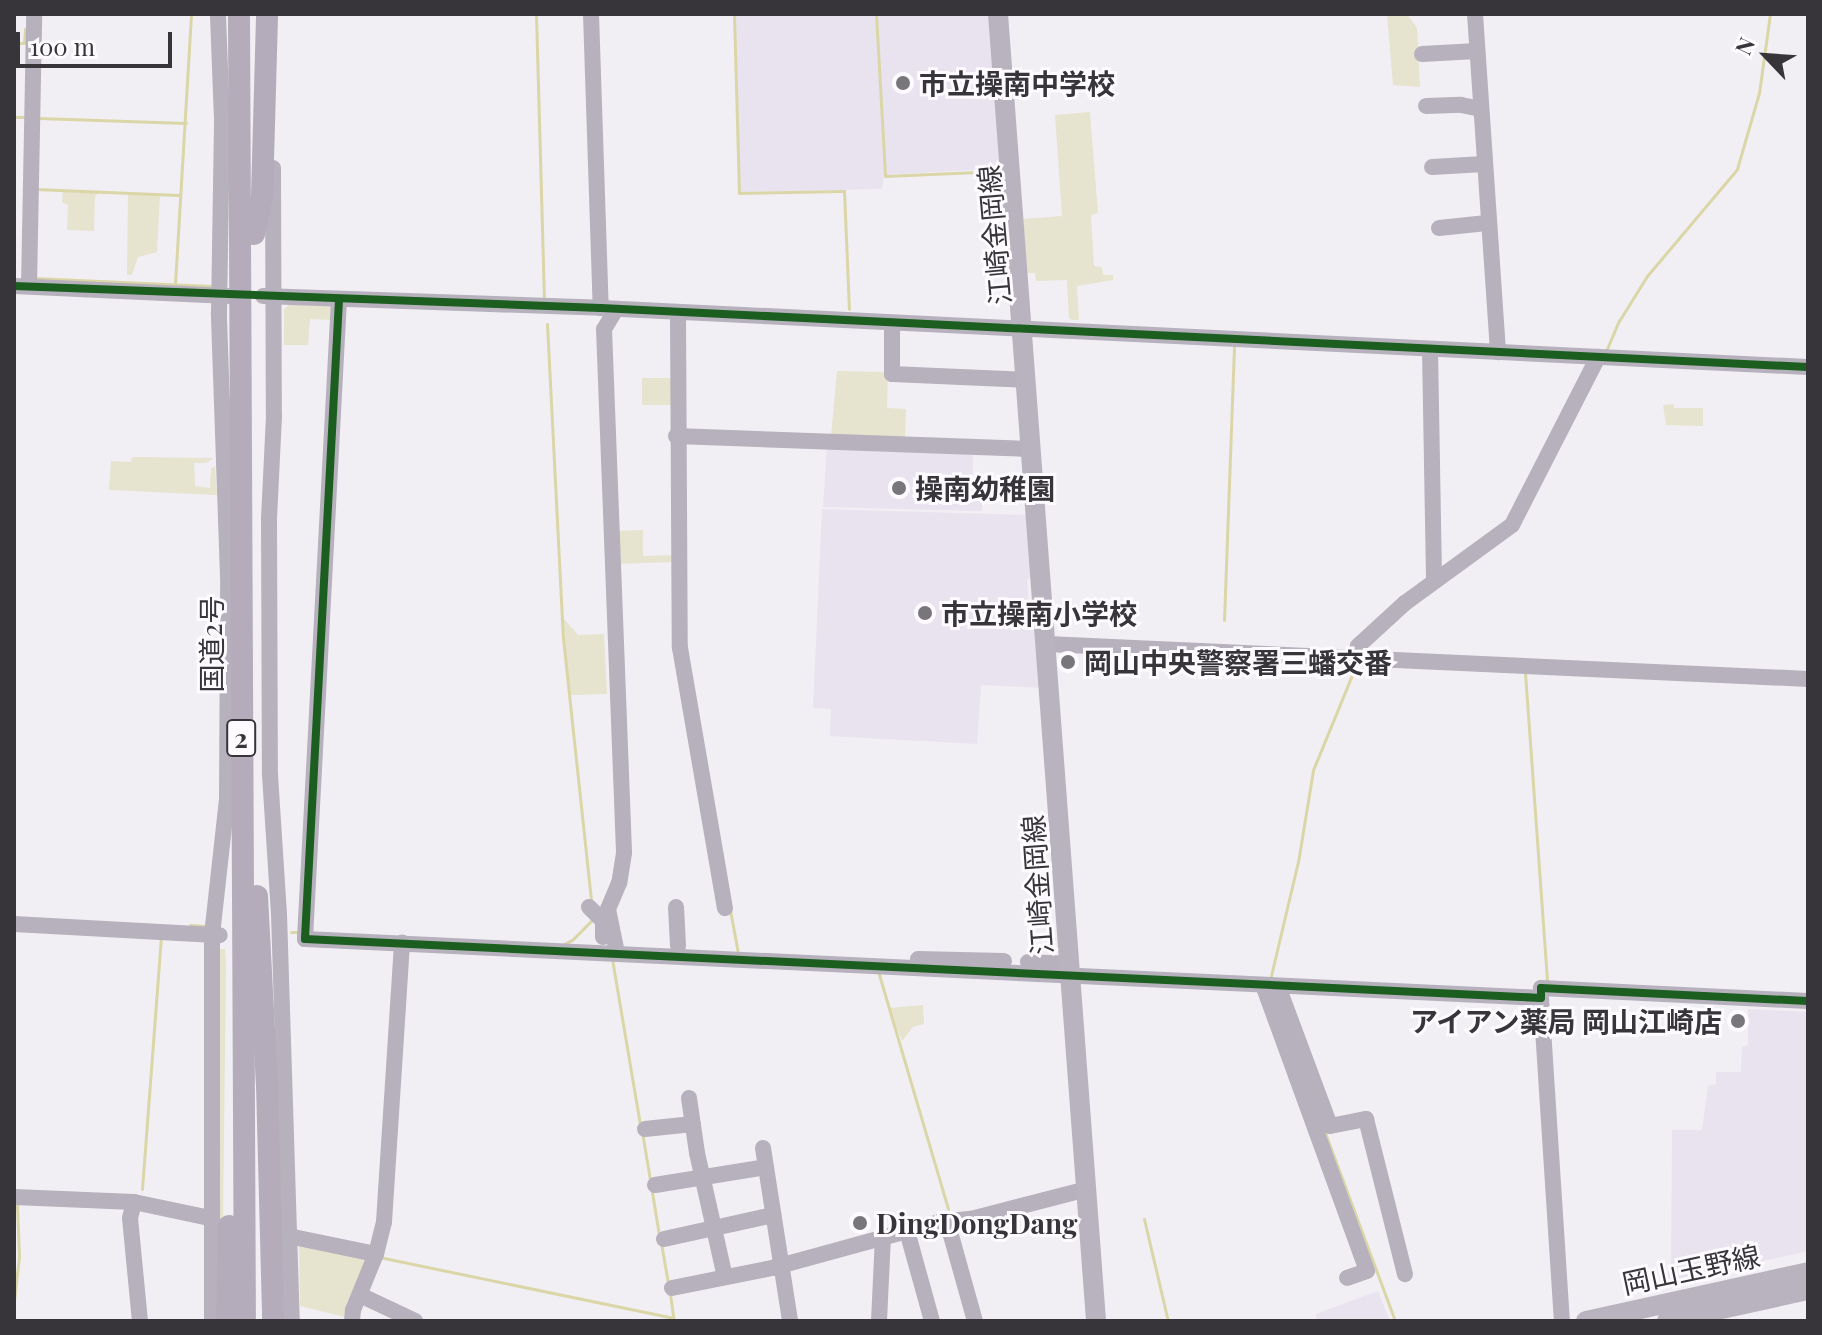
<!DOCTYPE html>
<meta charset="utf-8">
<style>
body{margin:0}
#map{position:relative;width:1822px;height:1335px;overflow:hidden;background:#f1eff4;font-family:"Playfair Display","Noto Sans JP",serif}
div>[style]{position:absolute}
.built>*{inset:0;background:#e8e3ef}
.green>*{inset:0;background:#e6e3cf;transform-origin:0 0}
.stream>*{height:3px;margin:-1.5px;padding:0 1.5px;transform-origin:1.5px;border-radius:1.5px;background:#dbd6a8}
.minor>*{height:16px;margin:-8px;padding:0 8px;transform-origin:8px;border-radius:8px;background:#b6b1bd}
.major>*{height:20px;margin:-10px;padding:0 10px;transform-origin:10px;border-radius:10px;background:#b9b3bf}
.highway>*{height:22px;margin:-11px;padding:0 11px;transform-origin:11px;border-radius:11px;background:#b4acba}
.cycleway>*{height:8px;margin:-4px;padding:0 4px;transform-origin:4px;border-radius:4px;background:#1b5e20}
.dots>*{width:22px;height:22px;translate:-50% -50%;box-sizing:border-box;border:4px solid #fdfbff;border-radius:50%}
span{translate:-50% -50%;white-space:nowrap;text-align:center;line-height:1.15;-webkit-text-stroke:6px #fdfbff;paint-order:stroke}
.shield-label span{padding:2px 6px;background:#fdfbff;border:2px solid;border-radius:6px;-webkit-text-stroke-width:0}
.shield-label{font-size:26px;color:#373539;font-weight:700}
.poi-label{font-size:28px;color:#373539;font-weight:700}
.left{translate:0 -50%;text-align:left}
.right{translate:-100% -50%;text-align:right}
.street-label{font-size:28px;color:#373539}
.frame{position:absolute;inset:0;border:16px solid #373539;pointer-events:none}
.north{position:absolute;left:1726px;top:16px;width:80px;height:80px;-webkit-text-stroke:6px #fdfbff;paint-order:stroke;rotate:295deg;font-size:22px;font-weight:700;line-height:32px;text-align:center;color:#373539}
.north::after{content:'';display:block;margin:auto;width:28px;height:36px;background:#373539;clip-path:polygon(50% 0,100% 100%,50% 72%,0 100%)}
.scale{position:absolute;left:16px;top:32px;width:156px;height:36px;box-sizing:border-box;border:4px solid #373539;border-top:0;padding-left:10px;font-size:24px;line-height:28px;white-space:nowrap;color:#373539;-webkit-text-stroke:6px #fdfbff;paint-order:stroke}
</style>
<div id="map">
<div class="built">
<div style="clip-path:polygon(735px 14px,993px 14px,1005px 168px,884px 175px,882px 189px,740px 192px)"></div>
<div style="clip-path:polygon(827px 445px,973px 451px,972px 491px,983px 492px,982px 511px,823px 507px)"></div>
<div style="clip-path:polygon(822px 509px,1026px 515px,1031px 575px,1027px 581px,1029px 611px,1035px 615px,1044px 688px,981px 685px,977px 744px,830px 736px,831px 709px,813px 708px)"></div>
<div style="clip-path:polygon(1748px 1009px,1808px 1012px,1808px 1251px,1666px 1283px,1665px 1273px,1671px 1272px,1672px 1130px,1702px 1130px,1708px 1086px,1716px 1084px,1716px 1072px,1741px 1072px,1742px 1047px,1748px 1045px)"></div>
<div style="clip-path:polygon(1378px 1291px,1390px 1321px,1317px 1321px,1316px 1314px)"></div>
</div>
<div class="green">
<div style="clip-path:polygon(1387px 14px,1407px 14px,1417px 28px,1420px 87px,1393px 85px)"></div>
<div style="clip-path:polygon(1090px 112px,1098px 213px,1091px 215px,1094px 266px,1102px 267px,1103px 275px,1113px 275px,1113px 280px,1077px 286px,1079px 320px,1072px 320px,1069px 318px,1067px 280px,1036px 281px,1035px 273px,1027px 273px,1023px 219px,1062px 216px,1055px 115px)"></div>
<div style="clip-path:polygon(63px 191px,99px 193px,95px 196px,94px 231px,67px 230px,68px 205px,62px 202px)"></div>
<div style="clip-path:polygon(128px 193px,160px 195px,157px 252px,138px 257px,132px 275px,127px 275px)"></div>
<div style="clip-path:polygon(290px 304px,332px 306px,333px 320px,310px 319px,308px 345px,284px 345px,284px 309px)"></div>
<div style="clip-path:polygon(837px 371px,888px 372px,887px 408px,906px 409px,905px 438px,831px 436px)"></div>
<div style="left:642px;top:378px;width:31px;height:27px"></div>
<div style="clip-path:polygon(1674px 404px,1674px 408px,1703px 408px,1703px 426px,1666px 425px,1663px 405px)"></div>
<div style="clip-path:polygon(132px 457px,214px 458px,206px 463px,194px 463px,195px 486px,210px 488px,211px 469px,215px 466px,217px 495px,109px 490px,111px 461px,131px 462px)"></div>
<div style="clip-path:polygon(643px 530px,643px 556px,674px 555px,674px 562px,615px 564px,614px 531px)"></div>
<div style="clip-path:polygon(563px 618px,578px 635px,604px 634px,607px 694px,570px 695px)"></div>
<div style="clip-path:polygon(215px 949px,225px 949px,226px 965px,223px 1220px,217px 1219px)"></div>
<div style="clip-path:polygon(923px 1005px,924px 1024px,913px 1027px,902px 1041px,889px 1008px)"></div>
<div style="clip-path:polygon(299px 1243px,368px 1257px,346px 1305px,345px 1317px,300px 1306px)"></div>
</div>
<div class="stream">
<div style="left:536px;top:14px;width:286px;rotate:88.4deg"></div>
<div style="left:734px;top:14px;width:179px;rotate:88.4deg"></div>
<div style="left:739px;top:193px;width:105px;rotate:-1.1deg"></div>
<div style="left:844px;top:191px;width:118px;rotate:87.6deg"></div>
<div style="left:876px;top:14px;width:162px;rotate:86.8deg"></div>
<div style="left:885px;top:176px;width:116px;rotate:-2.5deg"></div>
<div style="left:14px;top:43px;width:10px"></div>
<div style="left:24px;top:43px;width:14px;rotate:-86deg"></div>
<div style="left:25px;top:29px;width:4px;rotate:-14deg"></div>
<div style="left:14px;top:117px;width:12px"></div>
<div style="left:38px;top:118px;width:148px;rotate:1.9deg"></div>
<div style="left:35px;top:189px;width:144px;rotate:2.4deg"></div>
<div style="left:34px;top:278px;width:176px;rotate:2.6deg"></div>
<div style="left:175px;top:284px;width:270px;rotate:-86.6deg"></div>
<div style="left:547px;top:324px;width:314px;rotate:87.1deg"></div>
<div style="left:563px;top:638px;width:263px;rotate:83.9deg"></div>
<div style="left:1606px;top:351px;width:33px;rotate:-67deg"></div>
<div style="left:1619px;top:321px;width:53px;rotate:-58.1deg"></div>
<div style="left:1647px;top:276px;width:140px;rotate:-49.9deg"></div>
<div style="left:1737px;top:169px;width:79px;rotate:-73.9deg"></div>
<div style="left:1759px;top:93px;width:80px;rotate:-82.1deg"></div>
<div style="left:1224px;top:620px;width:275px;rotate:-87.9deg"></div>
<div style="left:1525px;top:673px;width:309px;rotate:85.9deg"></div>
<div style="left:730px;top:910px;width:44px;rotate:79.5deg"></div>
<div style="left:190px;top:925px;width:15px;rotate:4deg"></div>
<div style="left:291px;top:932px;width:9px"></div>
<div style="left:564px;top:944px;width:9px;rotate:-27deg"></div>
<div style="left:572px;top:940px;width:31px;rotate:-45deg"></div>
<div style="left:612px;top:959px;width:168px;rotate:80.4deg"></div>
<div style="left:878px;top:971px;width:248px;rotate:73.6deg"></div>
<div style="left:1270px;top:980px;width:121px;rotate:-76.7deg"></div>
<div style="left:1298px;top:862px;width:93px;rotate:-80.7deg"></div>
<div style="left:1313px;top:770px;width:113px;rotate:-67.7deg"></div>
<div style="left:1324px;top:1130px;width:204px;rotate:69.6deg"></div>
<div style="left:642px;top:1132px;width:49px;rotate:80.5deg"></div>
<div style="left:142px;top:1189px;width:253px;rotate:-85.7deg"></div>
<div style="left:652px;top:1192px;width:44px;rotate:80.8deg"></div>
<div style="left:1144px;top:1219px;width:105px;rotate:76.8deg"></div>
<div style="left:661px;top:1243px;width:41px;rotate:80.1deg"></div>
<div style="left:379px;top:1257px;width:300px;rotate:11.7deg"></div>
<div style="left:670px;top:1294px;width:27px;rotate:82deg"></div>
<div style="left:14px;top:1300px;width:43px;rotate:-83.4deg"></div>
<div style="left:19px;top:1257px;width:53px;rotate:-92.2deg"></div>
</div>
<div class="minor">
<div style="left:591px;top:14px;width:294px;rotate:88.1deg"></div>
<div style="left:1475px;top:14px;width:339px;rotate:86.1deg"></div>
<div style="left:1422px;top:54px;width:55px;rotate:-3.1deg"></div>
<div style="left:1426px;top:106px;width:35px;rotate:-2deg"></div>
<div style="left:1461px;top:105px;width:20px;rotate:11deg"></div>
<div style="left:1432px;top:167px;width:52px;rotate:-3.3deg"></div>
<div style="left:273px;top:168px;width:248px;rotate:89.8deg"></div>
<div style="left:274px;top:416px;width:102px;rotate:92.8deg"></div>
<div style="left:269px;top:518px;width:257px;rotate:89.8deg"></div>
<div style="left:270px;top:775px;width:139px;rotate:86.3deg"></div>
<div style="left:279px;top:914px;width:407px;rotate:88.2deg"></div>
<div style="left:1439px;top:228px;width:48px;rotate:-5.9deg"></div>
<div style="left:14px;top:286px;width:214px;rotate:2.7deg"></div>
<div style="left:29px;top:286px;width:272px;rotate:-88.9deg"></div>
<div style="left:263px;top:296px;width:338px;rotate:2deg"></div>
<div style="left:601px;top:308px;width:1208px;rotate:2.8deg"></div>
<div style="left:339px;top:300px;width:640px;rotate:93.05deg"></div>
<div style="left:305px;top:939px;width:1237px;rotate:2.73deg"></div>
<div style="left:1541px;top:998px;width:10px;rotate:-90deg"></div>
<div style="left:1541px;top:988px;width:267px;rotate:2.8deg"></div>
<div style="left:615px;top:311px;width:21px;rotate:121deg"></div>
<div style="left:604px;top:329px;width:524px;rotate:87.81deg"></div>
<div style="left:624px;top:853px;width:30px;rotate:99deg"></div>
<div style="left:619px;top:883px;width:28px;rotate:113deg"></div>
<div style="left:608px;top:909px;width:45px;rotate:78.4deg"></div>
<div style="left:678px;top:313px;width:335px;rotate:89.7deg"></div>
<div style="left:680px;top:648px;width:264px;rotate:80.2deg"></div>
<div style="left:892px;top:324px;width:50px;rotate:90deg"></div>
<div style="left:892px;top:374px;width:135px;rotate:2.5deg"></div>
<div style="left:1430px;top:349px;width:231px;rotate:89deg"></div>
<div style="left:676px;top:436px;width:355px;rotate:2.1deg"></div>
<div style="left:1047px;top:644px;width:762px;rotate:2.63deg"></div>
<div style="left:1355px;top:658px;width:12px;rotate:-76deg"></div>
<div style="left:1358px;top:646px;width:64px;rotate:-42.5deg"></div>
<div style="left:1405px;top:603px;width:132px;rotate:-36.1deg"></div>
<div style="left:1512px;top:525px;width:189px;rotate:-62.9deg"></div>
<div style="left:589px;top:907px;width:20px;rotate:45deg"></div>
<div style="left:603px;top:921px;width:16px;rotate:90deg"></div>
<div style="left:676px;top:907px;width:39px;rotate:87deg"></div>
<div style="left:14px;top:924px;width:206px;rotate:3.1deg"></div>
<div style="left:918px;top:959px;width:86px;rotate:1.3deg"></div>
<div style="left:1028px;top:962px;width:43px;rotate:2.7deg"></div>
<div style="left:1263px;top:985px;width:304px;rotate:70deg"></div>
<div style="left:1367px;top:1271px;width:21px;rotate:161deg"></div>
<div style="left:1278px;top:986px;width:149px;rotate:69.6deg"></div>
<div style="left:1330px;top:1126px;width:37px;rotate:-11deg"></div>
<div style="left:1366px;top:1119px;width:160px;rotate:75.9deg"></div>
<div style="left:1541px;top:998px;width:324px;rotate:86.3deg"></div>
<div style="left:689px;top:1098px;width:56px;rotate:81.7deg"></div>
<div style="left:697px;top:1153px;width:127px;rotate:77.3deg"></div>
<div style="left:645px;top:1129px;width:48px;rotate:-5.9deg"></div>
<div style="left:763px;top:1148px;width:175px;rotate:81.1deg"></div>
<div style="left:655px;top:1185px;width:112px;rotate:-9.2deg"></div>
<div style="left:14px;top:1197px;width:120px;rotate:2.4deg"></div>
<div style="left:134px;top:1202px;width:78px;rotate:11.9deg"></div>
<div style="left:134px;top:1202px;width:16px;rotate:104deg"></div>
<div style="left:130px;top:1218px;width:103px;rotate:84.5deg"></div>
<div style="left:947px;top:1221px;width:104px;rotate:74.4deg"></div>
<div style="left:907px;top:1231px;width:93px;rotate:74.5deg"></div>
<div style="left:279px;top:1234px;width:99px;rotate:11.7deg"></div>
<div style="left:664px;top:1239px;width:112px;rotate:-12.4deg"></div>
<div style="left:672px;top:1288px;width:102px;rotate:-11.3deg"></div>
<div style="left:772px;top:1268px;width:174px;rotate:-15.3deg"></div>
<div style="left:940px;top:1222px;width:31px;rotate:-6deg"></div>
<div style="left:971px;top:1219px;width:120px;rotate:-14.5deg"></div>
<div style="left:360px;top:1295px;width:61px;rotate:25.3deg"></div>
<div style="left:212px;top:1321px;width:386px;rotate:-90deg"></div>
<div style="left:212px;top:935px;width:136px;rotate:-83.7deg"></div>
<div style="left:227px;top:800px;width:224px;rotate:-89.7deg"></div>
<div style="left:228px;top:576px;width:263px;rotate:-92deg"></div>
<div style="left:219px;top:313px;width:193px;rotate:-89.1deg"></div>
<div style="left:222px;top:120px;width:106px;rotate:-92.2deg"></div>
<div style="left:352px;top:1321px;width:11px;rotate:-85deg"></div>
<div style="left:353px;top:1310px;width:61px;rotate:-67.7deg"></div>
<div style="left:376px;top:1254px;width:33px;rotate:-76deg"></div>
<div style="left:384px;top:1222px;width:280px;rotate:-86.3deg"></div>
<div style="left:879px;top:1321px;width:84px;rotate:-87.3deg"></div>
</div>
<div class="major">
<div style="left:998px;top:14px;width:1311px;rotate:85.71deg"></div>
<div style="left:1586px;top:1321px;width:227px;rotate:-12.4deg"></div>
<div style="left:1667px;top:1321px;width:144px;rotate:-12.4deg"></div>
</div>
<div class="highway">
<div style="left:239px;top:14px;width:1307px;rotate:89.74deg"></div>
<div style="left:254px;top:234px;width:39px;rotate:-78deg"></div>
<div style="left:262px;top:196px;width:182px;rotate:-88.4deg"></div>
<div style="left:257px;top:896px;width:188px;rotate:87deg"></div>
<div style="left:267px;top:1084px;width:237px;rotate:88.5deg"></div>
<div style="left:227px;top:1321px;width:95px;rotate:-88.8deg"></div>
</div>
<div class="cycleway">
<div style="left:14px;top:286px;width:587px;rotate:2.15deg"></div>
<div style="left:601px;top:308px;width:1208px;rotate:2.8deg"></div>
<div style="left:339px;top:300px;width:640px;rotate:93.05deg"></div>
<div style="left:305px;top:939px;width:1237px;rotate:2.73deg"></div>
<div style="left:1541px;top:998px;width:10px;rotate:-90deg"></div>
<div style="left:1541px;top:988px;width:267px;rotate:2.8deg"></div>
</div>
<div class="dots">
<div style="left:903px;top:83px;background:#78767a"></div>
<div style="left:899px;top:488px;background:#78767a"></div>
<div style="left:925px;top:613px;background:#78767a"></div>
<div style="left:1068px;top:662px;background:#78767a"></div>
<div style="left:1738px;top:1021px;background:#78767a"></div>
<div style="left:860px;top:1223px;background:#78767a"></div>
</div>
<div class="shield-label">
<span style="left:241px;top:738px">2</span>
</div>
<div class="poi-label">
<span class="left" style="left:919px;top:83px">市立操南中学校</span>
<span class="left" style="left:915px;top:488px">操南幼稚園</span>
<span class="left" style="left:941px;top:613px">市立操南小学校</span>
<span class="left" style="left:1084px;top:662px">岡山中央警察署三蟠交番</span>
<span class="right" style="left:1722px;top:1021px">アイアン薬局 岡山江崎店</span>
<span class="left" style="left:876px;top:1223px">DingDongDang</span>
</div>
<div class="street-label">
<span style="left:994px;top:235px;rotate:-95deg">江崎金岡線</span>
<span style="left:211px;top:644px;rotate:-90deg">国道2号</span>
<span style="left:1037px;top:885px;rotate:-94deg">江崎金岡線</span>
<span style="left:1691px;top:1269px;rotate:-12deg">岡山玉野線</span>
</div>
<div class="frame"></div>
<div class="north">N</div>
<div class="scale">100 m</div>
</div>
